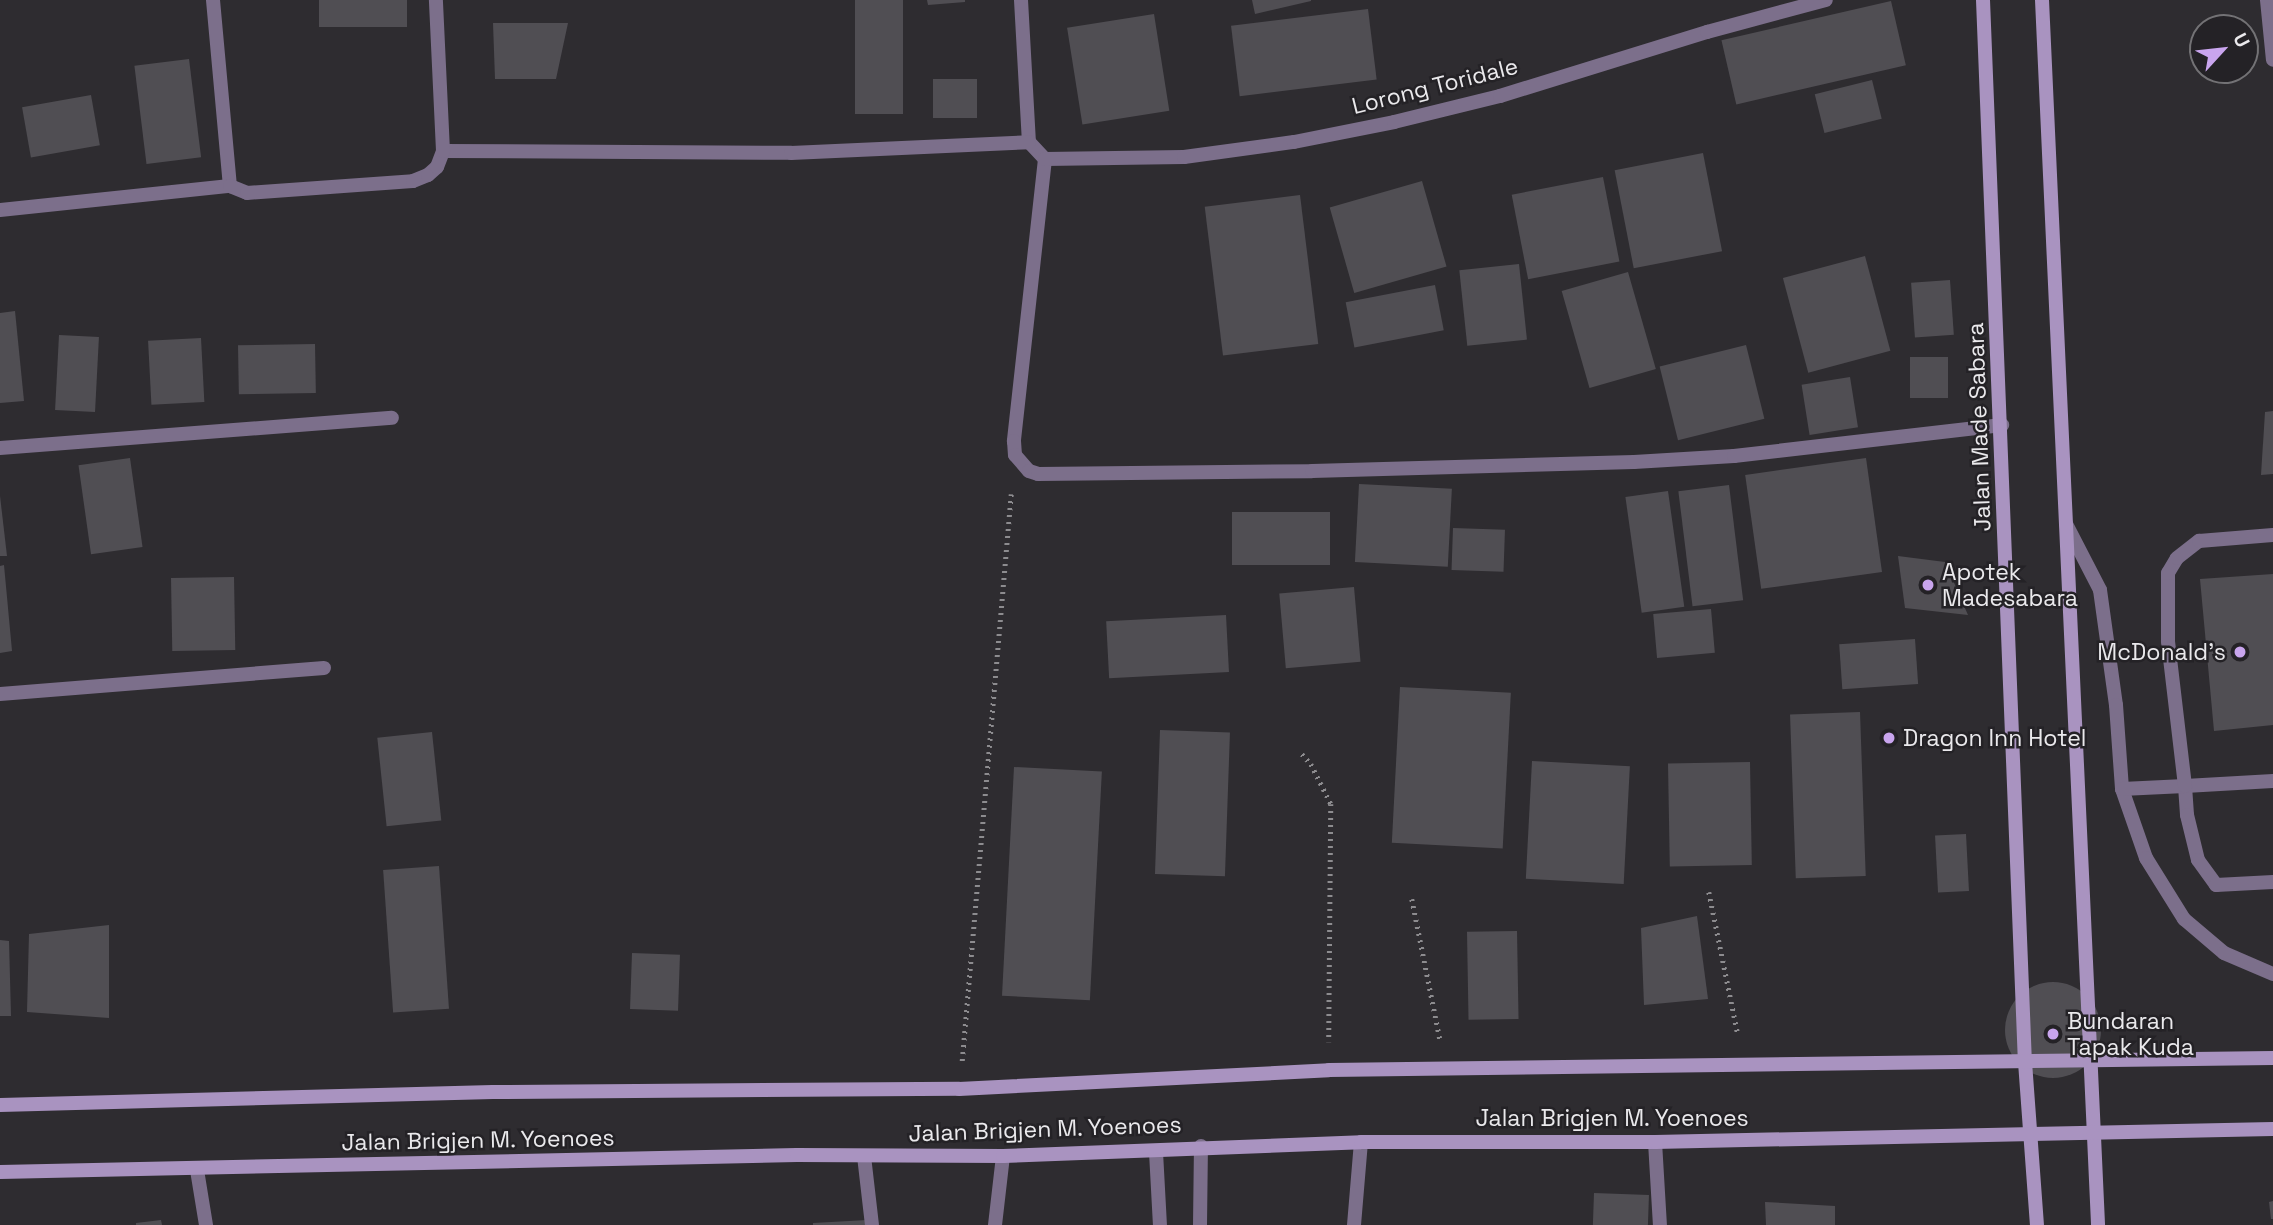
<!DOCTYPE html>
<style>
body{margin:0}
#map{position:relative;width:2273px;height:1225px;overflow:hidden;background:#2e2c30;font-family:"Space Grotesk",sans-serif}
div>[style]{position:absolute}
.building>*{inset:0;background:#504e53;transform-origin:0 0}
.round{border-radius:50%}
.path>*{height:4.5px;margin-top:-2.25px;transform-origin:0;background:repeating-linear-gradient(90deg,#8d8c8f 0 2px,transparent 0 7px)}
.lane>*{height:14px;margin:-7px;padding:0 7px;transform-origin:7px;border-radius:7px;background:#7c6f8b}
.street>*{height:14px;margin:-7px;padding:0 7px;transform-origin:7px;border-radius:7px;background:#7c6f8b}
.secondary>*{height:14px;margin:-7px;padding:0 7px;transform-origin:7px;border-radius:7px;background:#a993c0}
.dots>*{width:19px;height:19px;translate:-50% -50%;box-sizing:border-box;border:4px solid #242226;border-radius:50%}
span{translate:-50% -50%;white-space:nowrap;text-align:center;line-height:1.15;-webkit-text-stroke:5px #242226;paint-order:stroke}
.street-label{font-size:23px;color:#eae9ec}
.poi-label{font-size:23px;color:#eae9ec}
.left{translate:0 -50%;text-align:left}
.right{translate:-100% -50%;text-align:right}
.north{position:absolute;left:2189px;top:14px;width:70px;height:70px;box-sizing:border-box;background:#242226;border:2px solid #737275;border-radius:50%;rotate:63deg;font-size:19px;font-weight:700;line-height:28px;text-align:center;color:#eae9ec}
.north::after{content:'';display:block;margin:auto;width:24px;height:32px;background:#c9a5ee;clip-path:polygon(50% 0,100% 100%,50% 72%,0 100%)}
</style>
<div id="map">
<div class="building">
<div style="left:319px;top:0;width:88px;height:27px"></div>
<div style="left:855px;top:0;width:48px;height:114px"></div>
<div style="clip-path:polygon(927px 0,965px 0,965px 2px,928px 5px)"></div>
<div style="clip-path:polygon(1252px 0,1311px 0,1311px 1px,1255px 14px)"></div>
<div style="left:1891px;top:1px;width:66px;height:174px;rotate:77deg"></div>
<div style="left:1368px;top:9px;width:71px;height:138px;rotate:83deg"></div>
<div style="left:1154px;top:14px;width:98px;height:88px;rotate:81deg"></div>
<div style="clip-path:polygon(493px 23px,568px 23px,556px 79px,495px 79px)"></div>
<div style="left:189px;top:59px;width:99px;height:55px;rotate:83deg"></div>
<div style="left:977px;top:79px;width:39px;height:44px;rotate:90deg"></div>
<div style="left:1872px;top:80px;width:40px;height:59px;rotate:76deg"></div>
<div style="left:91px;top:95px;width:51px;height:70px;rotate:80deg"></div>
<div style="left:1703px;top:153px;width:100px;height:90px;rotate:79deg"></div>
<div style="left:1603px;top:177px;width:86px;height:93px;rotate:79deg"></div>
<div style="left:1422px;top:181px;width:89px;height:96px;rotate:74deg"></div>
<div style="left:1300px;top:195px;width:150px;height:96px;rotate:83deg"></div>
<div style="left:1865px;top:256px;width:98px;height:85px;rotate:75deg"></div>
<div style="left:1519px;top:264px;width:76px;height:60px;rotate:84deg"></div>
<div style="left:1628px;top:272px;width:101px;height:69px;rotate:74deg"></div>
<div style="left:1950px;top:280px;width:55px;height:39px;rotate:86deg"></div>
<div style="left:1435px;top:285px;width:46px;height:91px;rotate:79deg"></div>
<div style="clip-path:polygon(15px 311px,24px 401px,0 403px,0 313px)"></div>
<div style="left:59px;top:335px;width:40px;height:75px;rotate:3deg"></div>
<div style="left:201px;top:338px;width:64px;height:53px;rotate:87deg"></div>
<div style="left:315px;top:344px;width:49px;height:77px;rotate:89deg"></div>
<div style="left:1746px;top:345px;width:76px;height:89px;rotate:76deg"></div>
<div style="left:1910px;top:357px;width:38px;height:41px"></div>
<div style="left:1850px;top:377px;width:51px;height:49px;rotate:81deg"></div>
<div style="clip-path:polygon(2273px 411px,2273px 474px,2261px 475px,2265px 412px)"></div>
<div style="left:130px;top:458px;width:90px;height:52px;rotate:82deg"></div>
<div style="left:1866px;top:458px;width:115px;height:122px;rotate:82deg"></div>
<div style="left:1359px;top:484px;width:93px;height:78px;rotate:3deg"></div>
<div style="left:1729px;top:485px;width:116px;height:51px;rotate:83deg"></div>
<div style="left:1668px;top:491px;width:117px;height:43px;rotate:82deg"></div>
<div style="clip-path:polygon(0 496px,7px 556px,0 556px)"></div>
<div style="left:1330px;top:512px;width:53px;height:98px;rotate:90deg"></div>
<div style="left:1453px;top:528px;width:52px;height:42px;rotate:2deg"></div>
<div style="clip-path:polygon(1898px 556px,1945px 562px,1968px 615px,1905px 608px)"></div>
<div style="clip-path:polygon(4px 565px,12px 651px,0 653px,0 566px)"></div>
<div style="clip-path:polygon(2273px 574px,2273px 725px,2214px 731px,2200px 579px)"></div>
<div style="left:234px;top:577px;width:73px;height:63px;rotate:89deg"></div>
<div style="left:1354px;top:587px;width:75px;height:75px;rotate:85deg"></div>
<div style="left:1711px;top:609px;width:44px;height:58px;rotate:85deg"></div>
<div style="left:1226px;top:615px;width:57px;height:120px;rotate:87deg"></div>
<div style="left:1915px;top:639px;width:45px;height:76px;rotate:86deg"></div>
<div style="left:1400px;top:687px;width:111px;height:156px;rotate:3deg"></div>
<div style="left:1860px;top:712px;width:164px;height:70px;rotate:88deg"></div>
<div style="left:1160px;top:730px;width:70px;height:144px;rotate:2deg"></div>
<div style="left:432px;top:732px;width:89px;height:55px;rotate:84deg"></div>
<div style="left:1532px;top:761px;width:98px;height:118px;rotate:3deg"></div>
<div style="left:1750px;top:762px;width:103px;height:82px;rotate:89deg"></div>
<div style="left:1014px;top:767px;width:88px;height:229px;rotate:3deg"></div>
<div style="left:1966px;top:834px;width:57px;height:31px;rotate:87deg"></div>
<div style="left:439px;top:866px;width:143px;height:56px;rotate:86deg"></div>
<div style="clip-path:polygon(1697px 916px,1708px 999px,1644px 1005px,1641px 928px)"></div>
<div style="clip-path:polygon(109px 925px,109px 1018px,27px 1012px,29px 934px)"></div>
<div style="left:1517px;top:931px;width:88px;height:50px;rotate:89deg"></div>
<div style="clip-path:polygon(0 940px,9px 941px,11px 1016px,0 1016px)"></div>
<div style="left:632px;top:953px;width:48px;height:56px;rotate:2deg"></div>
<div class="round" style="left:2005px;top:982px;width:96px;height:96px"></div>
<div style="left:1594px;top:1193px;width:55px;height:32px;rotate:2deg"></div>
<div style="clip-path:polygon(2273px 1201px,2273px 1219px,2271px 1219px,2269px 1202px)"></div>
<div style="clip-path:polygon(1765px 1202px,1835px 1206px,1835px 1225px,1766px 1225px)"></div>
<div style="clip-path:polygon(161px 1220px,162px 1225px,136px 1225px,136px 1223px)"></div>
<div style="clip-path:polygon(867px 1220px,868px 1225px,813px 1225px,813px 1223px)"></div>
</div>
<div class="path">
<div style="left:1302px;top:754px;width:13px;rotate:48deg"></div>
<div style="left:1311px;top:764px;width:45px;rotate:63.4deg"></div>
<div style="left:1331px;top:804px;width:238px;rotate:90.5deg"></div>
<div style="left:1709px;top:892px;width:145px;rotate:78.5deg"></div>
<div style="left:1412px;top:899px;width:143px;rotate:78.7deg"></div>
<div style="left:962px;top:1061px;width:569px;rotate:-85.06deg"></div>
</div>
<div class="lane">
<div style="left:2066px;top:524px;width:74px;rotate:62.7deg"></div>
<div style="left:2100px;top:590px;width:116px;rotate:82.1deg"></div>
<div style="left:2116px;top:705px;width:84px;rotate:85.9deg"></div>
<div style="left:2122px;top:789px;width:73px;rotate:70.8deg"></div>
<div style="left:2146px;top:858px;width:72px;rotate:58.1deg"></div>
<div style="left:2184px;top:919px;width:52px;rotate:40.4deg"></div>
<div style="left:2224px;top:953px;width:53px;rotate:23.2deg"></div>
<div style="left:2273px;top:781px;width:88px;rotate:176.7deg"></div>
<div style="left:2185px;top:786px;width:29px;rotate:86deg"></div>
<div style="left:2187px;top:815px;width:46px;rotate:76.3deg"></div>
<div style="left:2198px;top:860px;width:31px;rotate:54deg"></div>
<div style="left:2216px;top:885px;width:57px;rotate:-3deg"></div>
<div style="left:2122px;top:789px;width:63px;rotate:-2.7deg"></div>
<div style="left:2185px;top:786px;width:146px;rotate:-96.7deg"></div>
<div style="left:2168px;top:641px;width:68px;rotate:-90deg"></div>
<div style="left:2168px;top:573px;width:17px;rotate:-59deg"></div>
<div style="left:2177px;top:558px;width:28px;rotate:-38deg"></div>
<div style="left:2199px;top:541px;width:74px;rotate:-4.6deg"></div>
<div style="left:1655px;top:1142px;width:83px;rotate:86.6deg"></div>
<div style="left:1156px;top:1152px;width:73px;rotate:86.9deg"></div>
<div style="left:864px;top:1156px;width:69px;rotate:83.4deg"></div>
<div style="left:995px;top:1225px;width:69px;rotate:-83.4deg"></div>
<div style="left:1200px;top:1225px;width:79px;rotate:-89.3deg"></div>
<div style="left:1354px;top:1225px;width:83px;rotate:-85.2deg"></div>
</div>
<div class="street">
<div style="left:213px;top:0;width:187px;rotate:84.8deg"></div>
<div style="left:1021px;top:0;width:142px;rotate:86.8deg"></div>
<div style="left:1029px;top:142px;width:23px;rotate:47deg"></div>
<div style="left:1045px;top:159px;width:284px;rotate:96.3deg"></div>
<div style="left:1014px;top:441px;width:14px;rotate:86deg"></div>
<div style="left:1015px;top:455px;width:21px;rotate:49deg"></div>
<div style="left:1029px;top:471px;width:9px;rotate:18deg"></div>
<div style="left:1038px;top:474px;width:274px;rotate:-0.6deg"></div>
<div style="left:1312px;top:471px;width:322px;rotate:-1.6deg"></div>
<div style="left:1634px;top:462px;width:100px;rotate:-3.4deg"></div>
<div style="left:1734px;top:456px;width:270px;rotate:-6.6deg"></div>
<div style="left:2267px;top:0;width:60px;rotate:84.3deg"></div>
<div style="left:443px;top:151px;width:348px;rotate:0.3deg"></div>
<div style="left:791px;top:153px;width:238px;rotate:-2.6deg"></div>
<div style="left:1045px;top:159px;width:139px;rotate:-0.8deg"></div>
<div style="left:1184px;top:157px;width:111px;rotate:-7.8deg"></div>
<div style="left:1294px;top:142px;width:102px;rotate:-11.3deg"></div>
<div style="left:1394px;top:122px;width:109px;rotate:-13.8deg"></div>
<div style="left:1500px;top:96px;width:217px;rotate:-17.2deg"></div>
<div style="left:1707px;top:32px;width:123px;rotate:-15.1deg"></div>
<div style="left:0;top:210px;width:231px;rotate:-6deg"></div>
<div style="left:230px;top:186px;width:18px;rotate:22deg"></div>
<div style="left:247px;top:193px;width:166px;rotate:-4.1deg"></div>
<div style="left:413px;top:181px;width:16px;rotate:-22deg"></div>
<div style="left:428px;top:175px;width:12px;rotate:-42deg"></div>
<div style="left:437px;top:167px;width:17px;rotate:-69deg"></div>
<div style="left:443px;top:151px;width:151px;rotate:-92.7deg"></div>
<div style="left:0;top:448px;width:393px;rotate:-4.4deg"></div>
<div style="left:0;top:694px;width:325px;rotate:-4.6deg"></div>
<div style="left:197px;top:1170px;width:56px;rotate:80.7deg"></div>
</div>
<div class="secondary">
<div style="left:1983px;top:0;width:1063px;rotate:87.74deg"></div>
<div style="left:2025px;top:1062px;width:163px;rotate:85.8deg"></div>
<div style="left:2042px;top:0;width:1226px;rotate:87.38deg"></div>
<div style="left:0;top:1105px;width:493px;rotate:-1.5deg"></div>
<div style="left:493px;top:1092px;width:466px;rotate:-0.4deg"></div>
<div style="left:959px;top:1089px;width:370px;rotate:-2.9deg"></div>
<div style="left:1329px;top:1070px;width:944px;rotate:-0.73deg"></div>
<div style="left:0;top:1172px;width:797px;rotate:-1.22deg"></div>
<div style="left:797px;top:1155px;width:206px;rotate:0.3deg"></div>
<div style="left:1003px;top:1156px;width:358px;rotate:-2.2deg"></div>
<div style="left:1361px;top:1142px;width:294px"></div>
<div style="left:1655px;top:1142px;width:618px;rotate:-1.21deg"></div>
</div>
<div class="dots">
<div style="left:1928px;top:585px;background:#c9a5ee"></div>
<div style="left:2240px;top:652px;background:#c9a5ee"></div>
<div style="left:1889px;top:738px;background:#c9a5ee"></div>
<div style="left:2053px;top:1034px;background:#c9a5ee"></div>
</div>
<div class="street-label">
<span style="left:1435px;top:86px;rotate:-14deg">Lorong Toridale</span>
<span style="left:1979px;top:427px;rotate:-92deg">Jalan Made Sabara</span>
<span style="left:1612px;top:1118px">Jalan Brigjen M. Yoenoes</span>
<span style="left:1045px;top:1129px;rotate:-2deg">Jalan Brigjen M. Yoenoes</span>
<span style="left:478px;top:1140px;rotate:-1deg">Jalan Brigjen M. Yoenoes</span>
</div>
<div class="poi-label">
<span class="left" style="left:1942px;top:585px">Apotek<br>Madesabara</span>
<span class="right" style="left:2226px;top:652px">McDonald's</span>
<span class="left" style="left:1903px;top:738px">Dragon Inn Hotel</span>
<span class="left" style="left:2067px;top:1034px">Bundaran<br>Tapak Kuda</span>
</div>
<div class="north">U</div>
</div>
